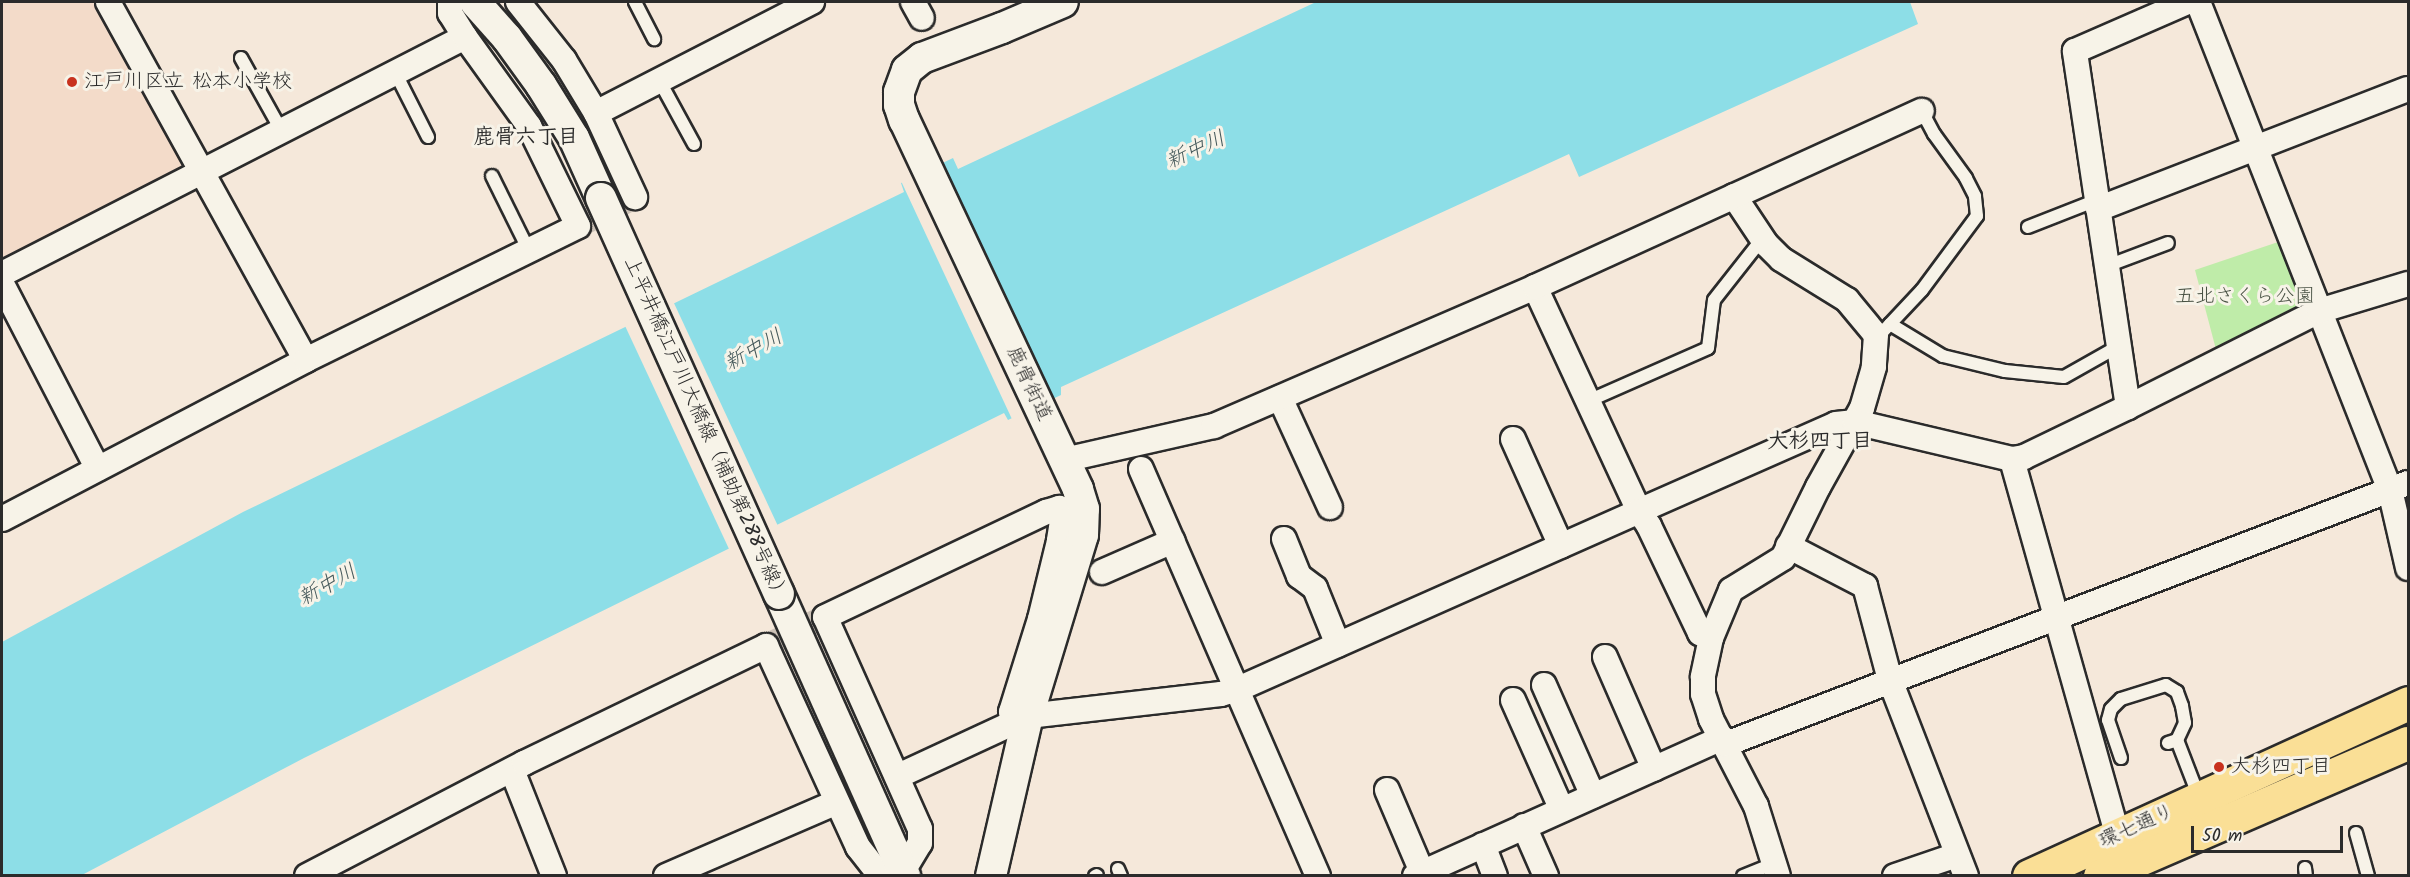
<!DOCTYPE html>
<meta charset="utf-8">
<style>
body{margin:0}
#map{position:relative;width:2410px;height:877px;overflow:hidden;background:#f5e8da;font-family:Kalam,"Klee One",sans-serif}
div>[style]{position:absolute}
.built>*{inset:0;background:#f3dbc9}
.green>*{inset:0;background:#bfeca9}
.water>*{inset:0;background:#8ddee7}
.pier>*{inset:0;background:#f5e8da;transform-origin:0 0}
.minor-tunnel>*{height:24px;margin-top:-12px;transform-origin:0;background:repeating-linear-gradient(90deg,#cdc2b7 0 24px,transparent 0 36px)}
.roads{filter:drop-shadow(2px 0 #2b2b2b) drop-shadow(-2px 0 #2b2b2b) drop-shadow(0 2px #2b2b2b) drop-shadow(0 -2px #2b2b2b)}
.service>*{height:12px;margin:-6px;padding:0 6px;transform-origin:6px;border-radius:6px;background:#f7f3e8}
.minor>*{height:24px;margin:-12px;padding:0 12px;transform-origin:12px;border-radius:12px;background:#f7f3e8}
.tertiary>*{height:30px;margin:-15px;padding:0 15px;transform-origin:15px;border-radius:15px;background:#f7f3e8}
.primary>*{height:33px;margin:-16.5px;padding:0 16.5px;transform-origin:16.5px;border-radius:16.5px;background:#fadf96}
.bridges{filter:drop-shadow(2px 0 #2b2b2b) drop-shadow(-2px 0 #2b2b2b) drop-shadow(0 2px #2b2b2b) drop-shadow(0 -2px #2b2b2b)}
.tertiary-bridge>*{height:30px;margin:-15px;padding:0 15px;transform-origin:15px;border-radius:15px;background:#f7f3e8}
.dots>*{width:16px;height:16px;translate:-50% -50%;box-sizing:border-box;border:3px solid #f7f3e8;border-radius:50%}
span{translate:-50% -50%;white-space:nowrap;text-align:center;line-height:1.15;-webkit-text-stroke:6px #f7f3e8;paint-order:stroke}
.poi-label{font-size:20px;color:#2b2b2b}
.left{translate:0 -50%;text-align:left}
.park-label{font-size:20px;color:#495244}
.street-label{font-size:20px;color:#2b2b2b}
.neighbourhood-label{font-size:21px;color:#2b2b2b;font-weight:700}
.water-label{font-size:21px;color:#44585a;font-style:italic}
.frame{position:absolute;inset:0;border:3px solid #2b2b2b;pointer-events:none}
.scale{position:absolute;left:2191px;top:826px;width:152px;height:27px;box-sizing:border-box;border:3px solid #2b2b2b;border-top:0;padding-left:8px;font-size:18px;line-height:21px;white-space:nowrap;color:#2b2b2b;-webkit-text-stroke:4px #f7f3e8;paint-order:stroke}
</style>
<div id="map">
<div class="built">
<div style="clip-path:polygon(2px 2px,98px 2px,188px 162px,185px 170px,2px 264px)"></div>
</div>
<div class="green">
<div style="clip-path:polygon(2287px 239px,2315px 309px,2218px 357px,2195px 270px)"></div>
</div>
<div class="water">
<div style="clip-path:polygon(1316px 2px,1910px 2px,1918px 24px,1579px 177px,1569px 154px,1061px 387px,1061px 395px,1008px 420px,1004px 413px,304px 758px,82px 875px,2px 876px,2px 642px,243px 512px,904px 192px,901px 183px,953px 158px,958px 169px)"></div>
</div>
<div class="pier">
<div style="left:935px;top:164px;width:266px;height:38px;rotate:65deg"></div>
<div style="left:673px;top:301px;width:250px;height:54px;rotate:65deg"></div>
</div>
<div class="minor-tunnel">
<div style="left:578px;top:226px;width:64px;rotate:-27deg"></div>
<div style="left:766px;top:646px;width:66px;rotate:-26.2deg"></div>
</div>
<div class="roads">
<div class="service">
<div style="left:635px;top:2px;width:42px;rotate:62.8deg"></div>
<div style="left:241px;top:58px;width:82px;rotate:60.9deg"></div>
<div style="left:395px;top:72px;width:73px;rotate:63.1deg"></div>
<div style="left:659px;top:80px;width:73px;rotate:61.3deg"></div>
<div style="left:492px;top:176px;width:84px;rotate:63.7deg"></div>
<div style="left:2028px;top:227px;width:74px;rotate:-21.4deg"></div>
<div style="left:2107px;top:266px;width:65px;rotate:-20.7deg"></div>
<div style="left:1890px;top:324px;width:62px;rotate:31.1deg"></div>
<div style="left:1943px;top:356px;width:64px;rotate:13.6deg"></div>
<div style="left:2005px;top:371px;width:59px;rotate:5.8deg"></div>
<div style="left:2064px;top:377px;width:63px;rotate:-29.4deg"></div>
<div style="left:1876px;top:339px;width:67px;rotate:-46.8deg"></div>
<div style="left:1922px;top:290px;width:92px;rotate:-53.4deg"></div>
<div style="left:1977px;top:216px;width:20px;rotate:-96deg"></div>
<div style="left:1975px;top:196px;width:20px;rotate:-117deg"></div>
<div style="left:1966px;top:178px;width:54px;rotate:-126deg"></div>
<div style="left:1934px;top:134px;width:26px;rotate:-118deg"></div>
<div style="left:1588px;top:401px;width:131px;rotate:-23.8deg"></div>
<div style="left:1708px;top:348px;width:48px;rotate:-82.9deg"></div>
<div style="left:1714px;top:300px;width:78px;rotate:-51.8deg"></div>
<div style="left:2168px;top:743px;width:9px;rotate:-18deg"></div>
<div style="left:2177px;top:740px;width:61px;rotate:68.9deg"></div>
<div style="left:2121px;top:758px;width:40px;rotate:-108.9deg"></div>
<div style="left:2108px;top:720px;width:11px;rotate:-75deg"></div>
<div style="left:2111px;top:709px;width:14px;rotate:-45deg"></div>
<div style="left:2121px;top:699px;width:47px;rotate:-17.3deg"></div>
<div style="left:2166px;top:685px;width:13px;rotate:32deg"></div>
<div style="left:2177px;top:692px;width:15px;rotate:70deg"></div>
<div style="left:2182px;top:706px;width:17px;rotate:80deg"></div>
<div style="left:2185px;top:723px;width:19px;rotate:115deg"></div>
<div style="left:2356px;top:833px;width:45px;rotate:74.4deg"></div>
<div style="left:2305px;top:868px;width:8px;rotate:83deg"></div>
<div style="left:1118px;top:869px;width:8px;rotate:67deg"></div>
<div style="left:1095px;top:876px;width:2px;rotate:-27deg"></div>
<div style="left:1743px;top:876px;width:32px;rotate:-22deg"></div>
</div>
<div class="minor">
<div style="left:108px;top:2px;width:409px;rotate:61.1deg"></div>
<div style="left:518px;top:2px;width:74px;rotate:51.6deg"></div>
<div style="left:564px;top:60px;width:62px;rotate:58.9deg"></div>
<div style="left:596px;top:113px;width:93px;rotate:65.1deg"></div>
<div style="left:913px;top:2px;width:18px;rotate:61deg"></div>
<div style="left:2198px;top:2px;width:524px;rotate:68.52deg"></div>
<div style="left:2390px;top:490px;width:80px;rotate:77deg"></div>
<div style="left:596px;top:113px;width:243px;rotate:-27.2deg"></div>
<div style="left:1734px;top:196px;width:58px;rotate:56.3deg"></div>
<div style="left:1766px;top:244px;width:21px;rotate:45deg"></div>
<div style="left:1781px;top:259px;width:78px;rotate:31.8deg"></div>
<div style="left:1847px;top:300px;width:45px;rotate:50.4deg"></div>
<div style="left:1876px;top:335px;width:32px;rotate:94deg"></div>
<div style="left:1874px;top:367px;width:43px;rotate:106.3deg"></div>
<div style="left:1862px;top:408px;width:90px;rotate:119.1deg"></div>
<div style="left:1818px;top:487px;width:79px;rotate:116.2deg"></div>
<div style="left:1783px;top:558px;width:61px;rotate:148.4deg"></div>
<div style="left:1731px;top:590px;width:52px;rotate:112.6deg"></div>
<div style="left:1711px;top:638px;width:40px;rotate:102deg"></div>
<div style="left:1703px;top:677px;width:17px;rotate:90deg"></div>
<div style="left:1703px;top:694px;width:26px;rotate:72deg"></div>
<div style="left:1711px;top:719px;width:98px;rotate:62.7deg"></div>
<div style="left:1756px;top:806px;width:73px;rotate:72.6deg"></div>
<div style="left:2098px;top:209px;width:332px;rotate:-21.2deg"></div>
<div style="left:2px;top:274px;width:520px;rotate:-27.11deg"></div>
<div style="left:2px;top:284px;width:208px;rotate:62.6deg"></div>
<div style="left:1535px;top:287px;width:247px;rotate:65.1deg"></div>
<div style="left:1639px;top:511px;width:215px;rotate:-23.8deg"></div>
<div style="left:1836px;top:424px;width:19px;rotate:-6deg"></div>
<div style="left:1855px;top:422px;width:161px;rotate:13.3deg"></div>
<div style="left:1280px;top:398px;width:120px;rotate:65.4deg"></div>
<div style="left:2128px;top:407px;width:360px;rotate:-98.5deg"></div>
<div style="left:2075px;top:51px;width:122px;rotate:-23.6deg"></div>
<div style="left:1513px;top:439px;width:117px;rotate:65.8deg"></div>
<div style="left:1064px;top:460px;width:154px;rotate:-12.8deg"></div>
<div style="left:1214px;top:426px;width:350px;rotate:-23.4deg"></div>
<div style="left:1535px;top:287px;width:425px;rotate:-24.5deg"></div>
<div style="left:1141px;top:469px;width:444px;rotate:66.5deg"></div>
<div style="left:2px;top:519px;width:343px;rotate:-27.6deg"></div>
<div style="left:306px;top:360px;width:303px;rotate:-26.2deg"></div>
<div style="left:578px;top:226px;width:111px;rotate:-116.1deg"></div>
<div style="left:529px;top:126px;width:110px;rotate:-125.7deg"></div>
<div style="left:465px;top:37px;width:28px;rotate:-122deg"></div>
<div style="left:450px;top:13px;width:11px;rotate:-90deg"></div>
<div style="left:1284px;top:539px;width:40px;rotate:68deg"></div>
<div style="left:1299px;top:576px;width:20px;rotate:37deg"></div>
<div style="left:1315px;top:588px;width:61px;rotate:68deg"></div>
<div style="left:1788px;top:546px;width:87px;rotate:27.5deg"></div>
<div style="left:1865px;top:586px;width:97px;rotate:75.1deg"></div>
<div style="left:1890px;top:680px;width:210px;rotate:68.8deg"></div>
<div style="left:1102px;top:572px;width:77px;rotate:-23.6deg"></div>
<div style="left:1605px;top:657px;width:122px;rotate:66.4deg"></div>
<div style="left:1544px;top:685px;width:121px;rotate:66.2deg"></div>
<div style="left:1513px;top:700px;width:120px;rotate:66deg"></div>
<div style="left:1726px;top:744px;width:730px;rotate:-20.94deg"></div>
<div style="left:512px;top:770px;width:114px;rotate:68.4deg"></div>
<div style="left:898px;top:776px;width:143px;rotate:-24.8deg"></div>
<div style="left:1028px;top:716px;width:194px;rotate:-6.5deg"></div>
<div style="left:1221px;top:694px;width:18px;rotate:-16deg"></div>
<div style="left:1238px;top:689px;width:439px;rotate:-23.9deg"></div>
<div style="left:1639px;top:511px;width:18px;rotate:56deg"></div>
<div style="left:1649px;top:526px;width:119px;rotate:64.5deg"></div>
<div style="left:1700px;top:633px;width:12px;rotate:24deg"></div>
<div style="left:1387px;top:790px;width:89px;rotate:66.9deg"></div>
<div style="left:1524px;top:826px;width:55px;rotate:66.3deg"></div>
<div style="left:1483px;top:845px;width:33px;rotate:69deg"></div>
<div style="left:2122px;top:851px;width:407px;rotate:-105.7deg"></div>
<div style="left:2012px;top:459px;width:12px;rotate:-9deg"></div>
<div style="left:2024px;top:457px;width:115px;rotate:-25.7deg"></div>
<div style="left:2128px;top:407px;width:214px;rotate:-26.7deg"></div>
<div style="left:2319px;top:311px;width:93px;rotate:-16.9deg"></div>
<div style="left:307px;top:876px;width:245px;rotate:-27.5deg"></div>
<div style="left:524px;top:763px;width:269px;rotate:-25.8deg"></div>
<div style="left:766px;top:646px;width:221px;rotate:65.4deg"></div>
<div style="left:858px;top:847px;width:31px;rotate:52deg"></div>
<div style="left:877px;top:871px;width:14px;rotate:12deg"></div>
<div style="left:891px;top:874px;width:12px;rotate:-14deg"></div>
<div style="left:903px;top:871px;width:33px;rotate:-59deg"></div>
<div style="left:920px;top:843px;width:14px;rotate:-90deg"></div>
<div style="left:920px;top:829px;width:232px;rotate:-114.1deg"></div>
<div style="left:825px;top:617px;width:245px;rotate:-25.4deg"></div>
<div style="left:1046px;top:512px;width:14px;rotate:-17deg"></div>
<div style="left:1059px;top:508px;width:13px;rotate:77deg"></div>
<div style="left:1062px;top:521px;width:20px;rotate:99deg"></div>
<div style="left:1059px;top:541px;width:80px;rotate:103.7deg"></div>
<div style="left:1040px;top:619px;width:97px;rotate:107.3deg"></div>
<div style="left:1011px;top:712px;width:10px;rotate:73deg"></div>
<div style="left:666px;top:876px;width:186px;rotate:-23.4deg"></div>
<div style="left:1415px;top:876px;width:337px;rotate:-24.2deg"></div>
<div style="left:1895px;top:876px;width:65px;rotate:-18.7deg"></div>
</div>
<div class="tertiary">
<div style="left:475px;top:2px;width:48px;rotate:48.4deg"></div>
<div style="left:507px;top:38px;width:58px;rotate:54.1deg"></div>
<div style="left:541px;top:85px;width:62px;rotate:58.1deg"></div>
<div style="left:574px;top:138px;width:66px;rotate:65.8deg"></div>
<div style="left:779px;top:594px;width:309px;rotate:65.9deg"></div>
<div style="left:991px;top:876px;width:164px;rotate:-77deg"></div>
<div style="left:1028px;top:716px;width:189px;rotate:-73.1deg"></div>
<div style="left:1083px;top:535px;width:26px;rotate:-88deg"></div>
<div style="left:1084px;top:509px;width:21px;rotate:-107deg"></div>
<div style="left:1078px;top:489px;width:408px;rotate:-115.2deg"></div>
<div style="left:904px;top:120px;width:16px;rotate:-108deg"></div>
<div style="left:899px;top:105px;width:13px;rotate:-90deg"></div>
<div style="left:899px;top:92px;width:23px;rotate:-70deg"></div>
<div style="left:907px;top:70px;width:19px;rotate:-39deg"></div>
<div style="left:922px;top:58px;width:85px;rotate:-20.6deg"></div>
<div style="left:1002px;top:28px;width:66px;rotate:-23.1deg"></div>
</div>
<div class="primary">
<div style="left:2029px;top:876px;width:417px;rotate:-24.5deg"></div>
<div style="left:2100px;top:876px;width:335px;rotate:-23.4deg"></div>
</div>
</div>
<div class="bridges">
<div class="tertiary-bridge">
<div style="left:601px;top:198px;width:434px;rotate:65.8deg"></div>
</div>
</div>
<div class="dots">
<div style="left:72px;top:82px;background:#c8321e"></div>
<div style="left:2219px;top:767px;background:#c8321e"></div>
</div>
<div class="poi-label">
<span class="left" style="left:84px;top:82px">江戸川区立 松本小学校</span>
<span class="left" style="left:2231px;top:767px">大杉四丁目</span>
</div>
<div class="park-label">
<span style="left:2245px;top:297px">五北さくら公園</span>
</div>
<div class="street-label">
<span style="left:1028px;top:384px;rotate:65deg">鹿骨街道</span>
<span style="left:705px;top:430px;rotate:66deg">上平井橋江戸川大橋線（補助第288号線）</span>
<span style="left:2137px;top:827px;rotate:-24deg">環七通り</span>
</div>
<div class="neighbourhood-label">
<span style="left:526px;top:138px">鹿骨六丁目</span>
<span style="left:1820px;top:442px">大杉四丁目</span>
</div>
<div class="water-label">
<span style="left:1196px;top:151px;rotate:-24deg">新中川</span>
<span style="left:754px;top:351px;rotate:-29deg">新中川</span>
<span style="left:328px;top:586px;rotate:-29deg">新中川</span>
</div>
<div class="frame"></div>
<div class="scale">50 m</div>
</div>
